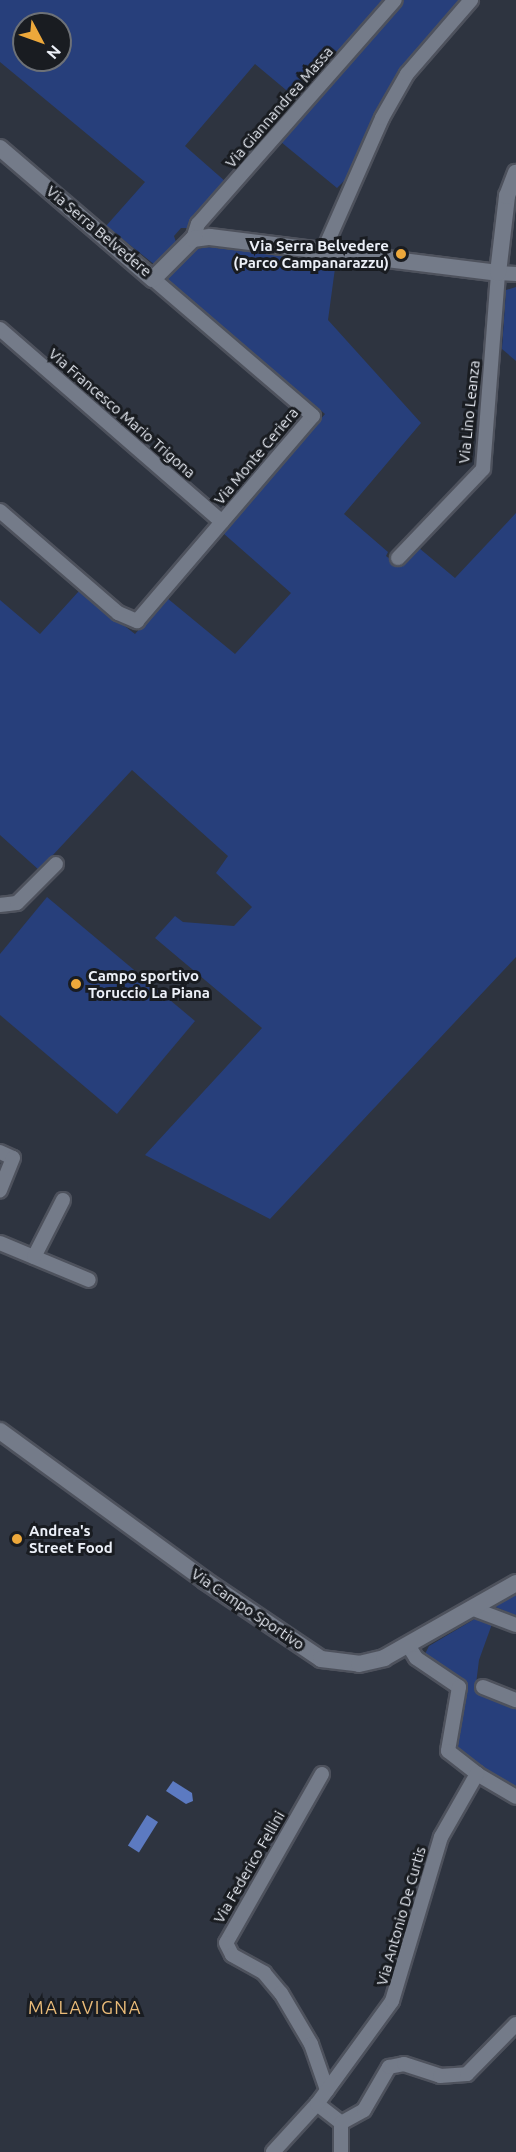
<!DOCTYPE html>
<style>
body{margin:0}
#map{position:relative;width:516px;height:2152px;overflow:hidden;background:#2e3440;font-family:Ubuntu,sans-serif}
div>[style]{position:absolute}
.green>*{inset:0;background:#273f7b}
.water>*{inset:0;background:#5c7ac1;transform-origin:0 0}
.roads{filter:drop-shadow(2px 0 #4e525d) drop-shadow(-2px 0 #4e525d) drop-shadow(0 2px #4e525d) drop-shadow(0 -2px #4e525d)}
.minor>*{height:14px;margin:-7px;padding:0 7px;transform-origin:7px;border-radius:7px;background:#747b89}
.tertiary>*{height:16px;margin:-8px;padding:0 8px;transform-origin:8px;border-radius:8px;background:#747b89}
.dots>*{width:16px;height:16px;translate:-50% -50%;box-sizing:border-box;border:3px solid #191c21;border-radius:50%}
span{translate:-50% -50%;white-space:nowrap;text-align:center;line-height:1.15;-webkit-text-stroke:6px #191c21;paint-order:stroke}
.street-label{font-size:15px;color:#ecf0f8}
.poi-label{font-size:15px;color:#ecf0f8;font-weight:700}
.right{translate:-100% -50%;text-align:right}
.left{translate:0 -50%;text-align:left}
.quarter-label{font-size:18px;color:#ebbc79;letter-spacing:1.5px}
.north{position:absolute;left:12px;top:12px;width:60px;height:60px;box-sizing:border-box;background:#191c21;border:2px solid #6d7177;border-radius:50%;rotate:131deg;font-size:16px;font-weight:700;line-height:24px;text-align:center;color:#ecf0f8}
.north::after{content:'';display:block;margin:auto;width:21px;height:27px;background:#eda83b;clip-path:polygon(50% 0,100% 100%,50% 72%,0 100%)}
</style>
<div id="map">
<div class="green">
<div style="clip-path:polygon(evenodd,0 0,385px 0,298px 100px,255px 64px,185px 146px,226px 182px,187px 228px,181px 228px,174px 236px,176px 242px,155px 265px,106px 226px,145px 182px,0 62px,0 0,24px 24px,60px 24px,60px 60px,24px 60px,24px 24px)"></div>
<div style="clip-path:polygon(404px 0,464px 0,430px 40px,353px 172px,337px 188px,281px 142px)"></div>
<div style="clip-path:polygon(207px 247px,336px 261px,328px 320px,421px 423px,344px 514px,388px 552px,386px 556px,399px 566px,419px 548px,455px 578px,516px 513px,516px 957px,270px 1219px,145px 1155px,262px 1028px,155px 938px,175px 916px,183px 922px,234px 926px,252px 907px,216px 873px,228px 856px,132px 770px,39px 870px,0 835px,0 600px,40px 634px,79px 591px,135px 634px,167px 598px,235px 654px,291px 593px,223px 533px,325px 414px,167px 280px,171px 270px,189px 251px)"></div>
<div style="clip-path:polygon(516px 287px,516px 361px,502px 349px,506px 290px)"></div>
<div style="clip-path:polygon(47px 897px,195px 1021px,117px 1114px,0 1015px,0 954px)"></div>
<div style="clip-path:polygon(516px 1589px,516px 1616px,489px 1604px)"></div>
<div style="clip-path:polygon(478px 1617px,492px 1624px,479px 1660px,475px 1692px,516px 1707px,516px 1789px,458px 1754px,452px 1739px,465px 1706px,464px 1682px,425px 1654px,429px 1646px)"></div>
</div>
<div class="water">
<div style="clip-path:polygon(173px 1781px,192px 1793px,193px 1801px,186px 1804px,166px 1791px)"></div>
<div style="left:147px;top:1815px;width:13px;height:36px;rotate:32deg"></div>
</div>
<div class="roads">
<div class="minor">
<div style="left:193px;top:239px;width:16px;rotate:-72deg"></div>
<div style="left:198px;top:224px;width:298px;rotate:-48.7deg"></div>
<div style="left:323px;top:252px;width:146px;rotate:-66.2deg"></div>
<div style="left:382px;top:118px;width:51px;rotate:-60.4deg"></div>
<div style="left:407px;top:74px;width:98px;rotate:-49.1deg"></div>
<div style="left:0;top:329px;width:294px;rotate:41deg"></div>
<div style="left:0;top:511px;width:156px;rotate:40.8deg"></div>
<div style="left:118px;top:613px;width:21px;rotate:23deg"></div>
<div style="left:137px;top:621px;width:270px;rotate:-49.4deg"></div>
<div style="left:313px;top:416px;width:211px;rotate:-139.4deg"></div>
<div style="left:398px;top:558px;width:123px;rotate:-46.3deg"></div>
<div style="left:483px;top:469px;width:197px;rotate:-85.6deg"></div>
<div style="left:498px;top:273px;width:18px;rotate:3deg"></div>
<div style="left:0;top:905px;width:17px;rotate:-7deg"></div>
<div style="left:17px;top:903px;width:55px;rotate:-45deg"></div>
<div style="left:0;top:1152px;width:14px;rotate:25deg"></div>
<div style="left:13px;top:1158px;width:35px;rotate:112deg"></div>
<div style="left:0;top:1243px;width:96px;rotate:22.6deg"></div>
<div style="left:34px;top:1257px;width:64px;rotate:-63deg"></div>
<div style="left:471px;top:1608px;width:48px;rotate:20.7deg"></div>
<div style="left:408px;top:1645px;width:15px;rotate:58deg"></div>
<div style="left:416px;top:1658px;width:52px;rotate:34deg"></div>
<div style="left:459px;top:1687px;width:65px;rotate:99.8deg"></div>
<div style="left:448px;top:1751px;width:37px;rotate:38deg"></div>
<div style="left:477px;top:1774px;width:45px;rotate:30.5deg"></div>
<div style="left:483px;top:1687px;width:35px;rotate:22deg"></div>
<div style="left:322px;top:1774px;width:194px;rotate:119.6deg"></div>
<div style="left:226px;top:1943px;width:13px;rotate:63deg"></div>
<div style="left:232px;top:1955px;width:37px;rotate:29deg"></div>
<div style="left:264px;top:1973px;width:26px;rotate:50deg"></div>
<div style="left:281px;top:1993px;width:59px;rotate:59.5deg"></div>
<div style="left:311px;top:2044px;width:49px;rotate:70.8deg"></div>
<div style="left:317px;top:2104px;width:31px;rotate:38deg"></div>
<div style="left:341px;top:2123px;width:29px;rotate:90deg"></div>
<div style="left:341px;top:2123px;width:26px;rotate:-29deg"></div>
<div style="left:364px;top:2110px;width:50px;rotate:-59.8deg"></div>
<div style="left:389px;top:2067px;width:15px;rotate:-11deg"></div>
<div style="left:404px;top:2064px;width:38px;rotate:18deg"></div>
<div style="left:440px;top:2076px;width:27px;rotate:-4deg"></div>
<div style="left:467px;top:2074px;width:70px;rotate:-45.6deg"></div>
<div style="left:273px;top:2152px;width:65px;rotate:-47.5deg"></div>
<div style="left:317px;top:2104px;width:127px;rotate:-53.9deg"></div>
<div style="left:392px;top:2001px;width:171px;rotate:-73.4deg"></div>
<div style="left:441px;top:1837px;width:73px;rotate:-60.3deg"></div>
</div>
<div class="tertiary">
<div style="left:0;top:148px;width:201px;rotate:40.6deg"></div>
<div style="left:153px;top:279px;width:57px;rotate:-45deg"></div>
<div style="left:193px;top:239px;width:17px;rotate:-7deg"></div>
<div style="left:210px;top:237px;width:290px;rotate:7.1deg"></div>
<div style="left:498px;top:273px;width:78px;rotate:-83.3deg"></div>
<div style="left:507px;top:196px;width:25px;rotate:-69deg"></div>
<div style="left:0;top:1431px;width:253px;rotate:36.1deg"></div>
<div style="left:204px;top:1580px;width:141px;rotate:34deg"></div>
<div style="left:321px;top:1659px;width:38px;rotate:7deg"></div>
<div style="left:359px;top:1664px;width:26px;rotate:-13deg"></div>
<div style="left:384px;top:1658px;width:152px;rotate:-29.6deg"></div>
</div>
</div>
<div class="dots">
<div style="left:401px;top:254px;background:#eda83b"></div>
<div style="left:76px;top:984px;background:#eda83b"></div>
<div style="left:17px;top:1539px;background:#eda83b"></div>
</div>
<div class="street-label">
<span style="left:279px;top:107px;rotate:-49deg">Via Giannandrea Massa</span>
<span style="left:99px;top:231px;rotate:40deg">Via Serra Belvedere</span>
<span style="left:469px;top:412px;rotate:-84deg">Via Lino Leanza</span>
<span style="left:122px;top:413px;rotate:41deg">Via Francesco Mario Trigona</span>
<span style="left:256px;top:456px;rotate:-50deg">Via Monte Ceriera</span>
<span style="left:248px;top:1609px;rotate:34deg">Via Campo Sportivo</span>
<span style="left:249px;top:1867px;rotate:-60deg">Via Federico Fellini</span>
<span style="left:401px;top:1916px;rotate:-74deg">Via Antonio De Curtis</span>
</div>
<div class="poi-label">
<span class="right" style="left:389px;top:254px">Via Serra Belvedere<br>(Parco Campanarazzu)</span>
<span class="left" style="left:88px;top:984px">Campo sportivo<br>Toruccio La Piana</span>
<span class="left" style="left:29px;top:1539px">Andrea's<br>Street Food</span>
</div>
<div class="quarter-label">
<span style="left:85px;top:2007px">MALAVIGNA</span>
</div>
<div class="north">N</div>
</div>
